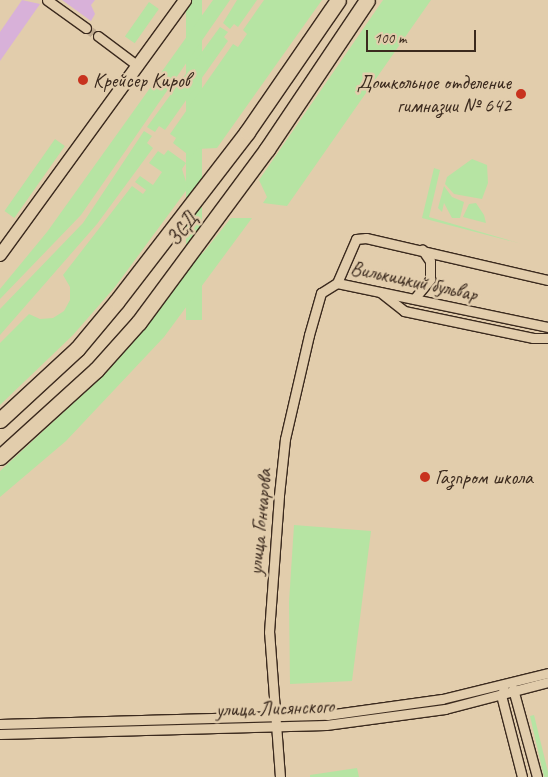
<!DOCTYPE html>
<meta charset="utf-8">
<style>
body{margin:0}
#map{position:relative;width:548px;height:777px;overflow:hidden;background:#e2cdac;font-family:Caveat,sans-serif}
div>[style]{position:absolute}
.green>*{inset:0;background:#b6e4a3;transform-origin:0 0}
.building>*{inset:0;background:#d8b1d9}
.street-tunnel>*{height:9px;margin-top:-4.5px;transform-origin:0;background:repeating-linear-gradient(90deg,#c1ac90 0 9px,transparent 0 13.5px)}
.roads{filter:drop-shadow(1px 0 #3b2a1e) drop-shadow(-1px 0 #3b2a1e) drop-shadow(0 1px #3b2a1e) drop-shadow(0 -1px #3b2a1e)}
.street>*{height:9px;margin:-4.5px;padding:0 4.5px;transform-origin:4.5px;border-radius:4.5px;background:#e2cdac}
.secondary>*{height:12px;margin:-6px;padding:0 6px;transform-origin:6px;border-radius:6px;background:#e2cdac}
.highway>*{height:15px;margin:-7.5px;padding:0 7.5px;transform-origin:7.5px;border-radius:7.5px;background:#e2cdac}
.dots>*{width:14px;height:14px;translate:-50% -50%;box-sizing:border-box;border:2px solid #e2cdac;border-radius:50%}
span{translate:-50% -50%;white-space:nowrap;text-align:center;line-height:1.15;-webkit-text-stroke:5px #e2cdac;paint-order:stroke}
.poi-label{font-size:20px;color:#3b2a1e}
.left{translate:0 -50%;text-align:left}
.right{translate:-100% -50%;text-align:right}
.street-label{font-size:20px;color:#3b2a1e}
.scale{position:absolute;left:366px;top:30px;width:110px;height:22px;box-sizing:border-box;border:2px solid #3b2a1e;border-top:0;padding-left:6px;font-size:15px;line-height:18px;white-space:nowrap;color:#3b2a1e;-webkit-text-stroke:4px #e2cdac;paint-order:stroke}
</style>
<div id="map">
<div class="green">
<div style="left:186px;top:0;width:16px;height:320px"></div>
<div style="clip-path:polygon(213px 0,230px 0,81px 215px,0 299px,0 289px,47px 232px)"></div>
<div style="clip-path:polygon(237px 0,257px 0,238px 27px,234px 24px,230px 29px,223px 23px)"></div>
<div style="clip-path:polygon(264px 0,322px 0,217px 148px,197px 149px,191px 157px,173px 143px,176px 138px,170px 134px,233px 44px,238px 47px,247px 34px,243px 30px)"></div>
<div style="clip-path:polygon(383px 0,431px 0,287px 206px,263px 203px,267px 197px,259px 180px)"></div>
<div style="left:149px;top:2px;width:12px;height:42px;rotate:35deg"></div>
<div style="clip-path:polygon(220px 27px,228px 32px,224px 37px,228px 41px,165px 130px,159px 126px,155px 132px,147px 127px)"></div>
<div style="clip-path:polygon(144px 131px,152px 136px,147px 143px,153px 148px,97px 224px,0 335px,0 309px,83px 223px)"></div>
<div style="left:55px;top:139px;width:12px;height:88px;rotate:35deg"></div>
<div style="clip-path:polygon(168px 150px,186px 163px,182px 169px,188px 188px,115px 287px,73px 335px,0 405px,0 343px,29px 314px,40px 319px,53px 318px,64px 311px,70px 300px,70px 287px,63px 275px,132px 186px,143px 194px,146px 190px,135px 182px,140px 176px,153px 185px,162px 172px,149px 163px,158px 151px,164px 155px)"></div>
<div style="clip-path:polygon(472px 159px,487px 165px,488px 183px,482px 199px,454px 194px,445px 184px,447px 177px)"></div>
<div style="clip-path:polygon(434px 168px,440px 170px,429px 217px,522px 244px,422px 218px)"></div>
<div style="clip-path:polygon(444px 186px,452px 197px,464px 202px,460px 218px,452px 218px,444px 203px,442px 212px,438px 208px)"></div>
<div style="clip-path:polygon(476px 203px,484px 215px,486px 223px,463px 217px,469px 204px)"></div>
<div style="clip-path:polygon(231px 218px,252px 218px,164px 337px,66px 441px,0 497px,0 471px,108px 371px)"></div>
<div style="clip-path:polygon(294px 525px,371px 531px,352px 681px,290px 684px,289px 602px)"></div>
<div style="clip-path:polygon(534px 715px,548px 772px,548px 777px,544px 777px,530px 716px)"></div>
<div style="clip-path:polygon(357px 768px,359px 777px,310px 777px,310px 775px)"></div>
</div>
<div class="building">
<div style="clip-path:polygon(22px 0,40px 4px,0 61px,0 32px)"></div>
<div style="clip-path:polygon(62px 0,95px 0,91px 5px,95px 14px,91px 21px)"></div>
</div>
<div class="street-tunnel">
<div style="left:86px;top:28px;width:14px;rotate:34deg"></div>
</div>
<div class="roads">
<div class="street">
<div style="left:47px;top:0;width:48px;rotate:35.7deg"></div>
<div style="left:98px;top:36px;width:50px;rotate:36.9deg"></div>
<div style="left:337px;top:283px;width:48px;rotate:-66.6deg"></div>
<div style="left:356px;top:239px;width:10px;rotate:-6deg"></div>
<div style="left:366px;top:238px;width:187px;rotate:13deg"></div>
<div style="left:337px;top:283px;width:216px;rotate:11.8deg"></div>
<div style="left:380px;top:292px;width:31px;rotate:38deg"></div>
<div style="left:404px;top:311px;width:132px;rotate:11.8deg"></div>
<div style="left:533px;top:338px;width:15px"></div>
<div style="left:414px;top:299px;width:26px;rotate:-51deg"></div>
<div style="left:430px;top:279px;width:18px;rotate:-90deg"></div>
<div style="left:430px;top:261px;width:14px;rotate:-124deg"></div>
<div style="left:513px;top:689px;width:91px;rotate:74.7deg"></div>
<div style="left:504px;top:690px;width:6px;rotate:121deg"></div>
<div style="left:501px;top:695px;width:85px;rotate:75.6deg"></div>
<div style="left:0;top:724px;width:327px;rotate:-1.6deg"></div>
<div style="left:327px;top:715px;width:116px;rotate:-7.9deg"></div>
<div style="left:442px;top:699px;width:109px;rotate:-13.8deg"></div>
<div style="left:0;top:734px;width:326px;rotate:-1.6deg"></div>
<div style="left:326px;top:725px;width:120px;rotate:-7.7deg"></div>
<div style="left:445px;top:709px;width:106px;rotate:-14.7deg"></div>
<div style="left:280px;top:777px;width:145px;rotate:-94.3deg"></div>
<div style="left:269px;top:632px;width:137px;rotate:-85.8deg"></div>
<div style="left:279px;top:495px;width:56px;rotate:-83.9deg"></div>
<div style="left:285px;top:439px;width:107px;rotate:-77deg"></div>
<div style="left:309px;top:335px;width:44px;rotate:-74.1deg"></div>
<div style="left:321px;top:293px;width:19px;rotate:-32deg"></div>
</div>
<div class="secondary">
<div style="left:0;top:255px;width:315px;rotate:-54deg"></div>
</div>
<div class="highway">
<div style="left:0;top:420px;width:105px;rotate:-42.7deg"></div>
<div style="left:77px;top:349px;width:62px;rotate:-50.2deg"></div>
<div style="left:117px;top:301px;width:213px;rotate:-52.4deg"></div>
<div style="left:247px;top:132px;width:160px;rotate:-55.4deg"></div>
<div style="left:0;top:457px;width:130px;rotate:-42.2deg"></div>
<div style="left:96px;top:370px;width:64px;rotate:-48.1deg"></div>
<div style="left:139px;top:322px;width:215px;rotate:-53.5deg"></div>
<div style="left:267px;top:149px;width:179px;rotate:-56.1deg"></div>
</div>
</div>
<div class="dots">
<div style="left:83px;top:80px;background:#c8321e"></div>
<div style="left:521px;top:94px;background:#c8321e"></div>
<div style="left:425px;top:477px;background:#c8321e"></div>
</div>
<div class="poi-label">
<span class="left" style="left:93px;top:80px">Крейсер Киров</span>
<span class="right" style="left:511px;top:94px">Дошкольное отделение<br>гимназии № 642</span>
<span class="left" style="left:435px;top:477px">Газпром школа</span>
</div>
<div class="street-label">
<span style="left:182px;top:229px;rotate:-53deg">ЗСД</span>
<span style="left:414px;top:281px;rotate:12deg">Вилькицкий бульвар</span>
<span style="left:260px;top:522px;rotate:-85deg">улица Гончарова</span>
<span style="left:275px;top:708px;rotate:-2deg">улица Лисянского</span>
</div>
<div class="scale">100 m</div>
</div>
